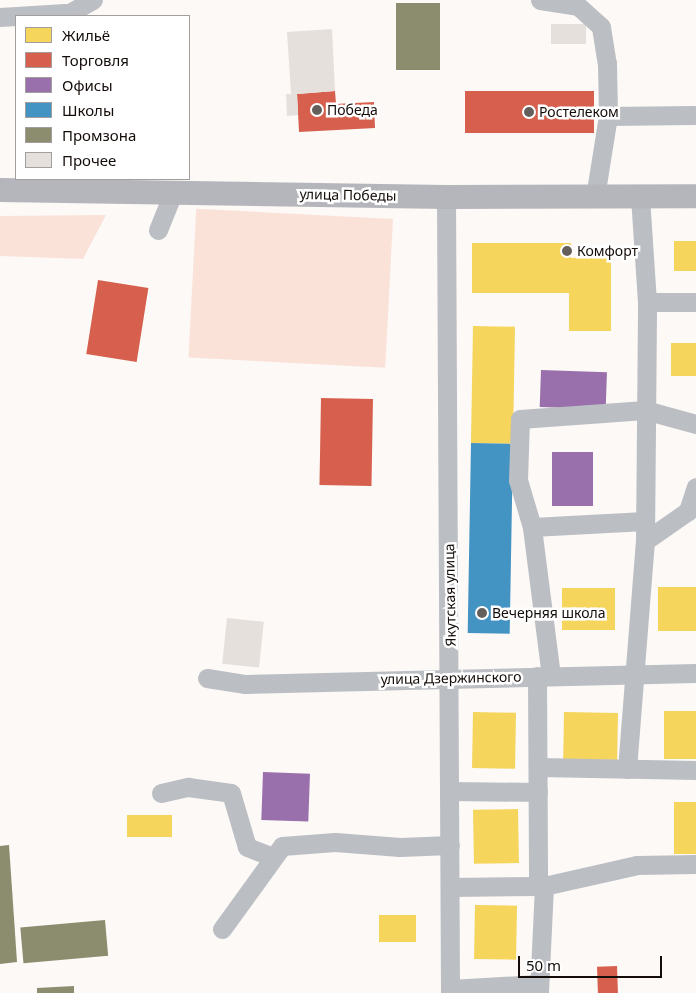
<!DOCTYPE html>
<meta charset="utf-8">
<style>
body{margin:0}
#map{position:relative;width:696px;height:993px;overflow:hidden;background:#fcf9f7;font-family:"Noto Sans",sans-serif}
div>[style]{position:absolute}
.green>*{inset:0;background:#fbe2d9;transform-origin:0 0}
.homes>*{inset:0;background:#f6d55c;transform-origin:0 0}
.shops>*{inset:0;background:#d6604d;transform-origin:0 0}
.offices>*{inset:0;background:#9970ab;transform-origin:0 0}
.schools>*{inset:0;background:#4393c3;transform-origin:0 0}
.industry>*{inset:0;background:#8c8c6e;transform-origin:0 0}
.building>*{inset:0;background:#e6e0dd;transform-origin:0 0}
.minor>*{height:19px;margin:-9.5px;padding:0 9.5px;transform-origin:9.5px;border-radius:9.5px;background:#bbbec3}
.major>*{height:24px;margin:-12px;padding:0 12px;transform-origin:12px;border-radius:12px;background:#b5b6bb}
.dots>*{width:14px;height:14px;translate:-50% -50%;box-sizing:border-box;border:2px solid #fff;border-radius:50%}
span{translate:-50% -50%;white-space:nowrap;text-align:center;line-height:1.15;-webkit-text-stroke:5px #fff;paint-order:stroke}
.poi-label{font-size:14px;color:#140c09}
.left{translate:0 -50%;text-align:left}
.street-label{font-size:14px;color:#140c09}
.legend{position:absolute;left:15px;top:15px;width:175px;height:165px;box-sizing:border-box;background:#fff;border:1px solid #a19e9d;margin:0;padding:6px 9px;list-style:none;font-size:15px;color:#140c09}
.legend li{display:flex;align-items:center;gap:10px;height:25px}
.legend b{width:25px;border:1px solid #a19e9d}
.scale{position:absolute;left:518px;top:956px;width:144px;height:22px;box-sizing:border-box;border:2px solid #140c09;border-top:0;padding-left:6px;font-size:15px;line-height:18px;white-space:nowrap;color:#140c09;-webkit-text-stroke:4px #fff;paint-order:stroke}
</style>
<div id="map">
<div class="green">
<div style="clip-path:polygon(106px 215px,83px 259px,0 256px,0 216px)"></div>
<div style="left:393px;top:219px;width:149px;height:197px;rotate:93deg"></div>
</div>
<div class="homes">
<div style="left:674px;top:241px;width:22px;height:30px"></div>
<div style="clip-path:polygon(472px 243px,571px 243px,571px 258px,611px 257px,611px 331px,569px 331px,569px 293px,472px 293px)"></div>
<div style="left:473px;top:326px;width:42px;height:117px;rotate:1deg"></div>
<div style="left:671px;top:343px;width:25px;height:33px"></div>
<div style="left:658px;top:587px;width:38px;height:44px"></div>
<div style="left:562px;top:588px;width:53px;height:42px"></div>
<div style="left:664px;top:711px;width:32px;height:48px"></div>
<div style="left:473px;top:712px;width:43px;height:56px;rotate:1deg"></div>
<div style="left:564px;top:712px;width:54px;height:47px;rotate:1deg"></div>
<div style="left:674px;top:802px;width:22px;height:52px"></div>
<div style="left:518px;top:809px;width:54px;height:45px;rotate:89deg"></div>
<div style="left:127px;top:815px;width:45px;height:22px"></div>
<div style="left:475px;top:905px;width:42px;height:54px;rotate:1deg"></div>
<div style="left:416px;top:915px;width:27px;height:37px;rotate:90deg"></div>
</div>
<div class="shops">
<div style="clip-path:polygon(335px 91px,336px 104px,374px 102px,375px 128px,299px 132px,297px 94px)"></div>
<div style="left:465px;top:91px;width:129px;height:42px"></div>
<div style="left:98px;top:280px;width:51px;height:75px;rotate:9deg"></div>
<div style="left:321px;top:398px;width:52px;height:87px;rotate:1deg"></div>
<div style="left:617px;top:966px;width:27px;height:20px;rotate:88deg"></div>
</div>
<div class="offices">
<div style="left:541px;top:370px;width:66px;height:37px;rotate:2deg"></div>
<div style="left:552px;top:452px;width:41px;height:54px"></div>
<div style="left:263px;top:772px;width:47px;height:48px;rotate:2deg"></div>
</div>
<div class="schools">
<div style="left:471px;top:443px;width:42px;height:190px;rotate:1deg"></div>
</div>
<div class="industry">
<div style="left:396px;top:3px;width:44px;height:67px"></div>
<div style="clip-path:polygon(9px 845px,17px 962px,0 964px,0 846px)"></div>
<div style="left:105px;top:920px;width:36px;height:85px;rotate:85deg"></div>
<div style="clip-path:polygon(74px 986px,74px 993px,37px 993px,37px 988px)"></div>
</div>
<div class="building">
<div style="left:551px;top:24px;width:35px;height:20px"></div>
<div style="clip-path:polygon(332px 29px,335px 91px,297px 94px,298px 115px,287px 116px,286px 94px,291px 94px,287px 32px)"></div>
<div style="left:227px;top:618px;width:37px;height:46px;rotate:6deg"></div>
</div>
<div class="minor">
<div style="left:540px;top:0;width:38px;rotate:9deg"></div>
<div style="left:578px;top:6px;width:31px;rotate:42deg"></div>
<div style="left:601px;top:27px;width:36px;rotate:81deg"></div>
<div style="left:607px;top:63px;width:53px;rotate:88.9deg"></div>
<div style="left:64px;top:16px;width:33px;rotate:-29deg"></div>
<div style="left:0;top:17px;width:65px;rotate:-3.5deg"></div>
<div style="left:446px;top:197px;width:796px;rotate:89.71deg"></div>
<div style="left:595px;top:197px;width:82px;rotate:-80.9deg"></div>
<div style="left:608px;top:116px;width:85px;rotate:-0.7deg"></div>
<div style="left:158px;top:230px;width:40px;rotate:-68deg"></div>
<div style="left:647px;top:302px;width:49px"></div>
<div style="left:532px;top:527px;width:113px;rotate:-3deg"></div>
<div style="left:645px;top:541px;width:52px;rotate:-34.9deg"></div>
<div style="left:688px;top:511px;width:25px;rotate:-72deg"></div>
<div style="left:537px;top:676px;width:210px;rotate:89.7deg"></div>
<div style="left:538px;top:886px;width:6px"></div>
<div style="left:544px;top:886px;width:107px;rotate:92.7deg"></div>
<div style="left:551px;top:676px;width:150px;rotate:-97.3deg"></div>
<div style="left:532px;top:527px;width:49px;rotate:-106.6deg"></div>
<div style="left:518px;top:480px;width:61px;rotate:-88.1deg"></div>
<div style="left:520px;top:419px;width:125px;rotate:-4.1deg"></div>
<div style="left:645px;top:410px;width:53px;rotate:15.4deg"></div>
<div style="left:207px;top:678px;width:39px;rotate:9deg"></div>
<div style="left:246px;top:684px;width:450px;rotate:-1.4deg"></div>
<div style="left:539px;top:767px;width:157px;rotate:1.1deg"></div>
<div style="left:627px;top:769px;width:229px;rotate:-85.5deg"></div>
<div style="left:645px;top:541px;width:239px;rotate:-89.5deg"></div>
<div style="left:647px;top:302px;width:105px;rotate:-93.8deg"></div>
<div style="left:449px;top:791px;width:89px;rotate:0.6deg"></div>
<div style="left:161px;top:793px;width:28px;rotate:-13deg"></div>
<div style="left:188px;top:787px;width:43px;rotate:7.9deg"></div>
<div style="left:231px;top:793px;width:56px;rotate:73.5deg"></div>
<div style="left:247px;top:847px;width:28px;rotate:21deg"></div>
<div style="left:544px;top:886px;width:95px;rotate:-12.7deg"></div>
<div style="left:637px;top:865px;width:59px;rotate:-1deg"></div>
<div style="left:451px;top:887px;width:87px;rotate:-0.7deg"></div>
<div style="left:222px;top:929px;width:102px;rotate:-54.1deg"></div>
<div style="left:282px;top:846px;width:53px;rotate:-4.3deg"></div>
<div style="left:335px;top:842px;width:65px;rotate:4.4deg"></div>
<div style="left:400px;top:847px;width:50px;rotate:-2.3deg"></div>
<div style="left:450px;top:989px;width:88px;rotate:-3.3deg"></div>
</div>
<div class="major">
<div style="left:0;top:190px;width:446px;rotate:0.9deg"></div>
<div style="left:446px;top:197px;width:250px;rotate:-0.2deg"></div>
</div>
<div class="dots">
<div style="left:317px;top:110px;background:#655f5c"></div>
<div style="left:529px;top:112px;background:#655f5c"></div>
<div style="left:567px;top:251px;background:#655f5c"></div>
<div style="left:482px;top:613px;background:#655f5c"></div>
</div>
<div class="poi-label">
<span class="left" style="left:327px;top:110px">Победа</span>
<span class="left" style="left:539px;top:112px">Ростелеком</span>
<span class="left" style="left:577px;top:251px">Комфорт</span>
<span class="left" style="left:492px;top:613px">Вечерняя школа</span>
</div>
<div class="street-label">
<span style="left:348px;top:195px;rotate:1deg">улица Победы</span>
<span style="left:450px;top:595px;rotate:-91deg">Якутская улица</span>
<span style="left:451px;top:678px;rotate:-1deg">улица Дзержинского</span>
</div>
<ul class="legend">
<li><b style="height:14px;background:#f6d55c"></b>Жильё</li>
<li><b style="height:14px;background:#d6604d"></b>Торговля</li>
<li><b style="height:14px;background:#9970ab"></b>Офисы</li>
<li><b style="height:14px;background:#4393c3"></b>Школы</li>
<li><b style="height:14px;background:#8c8c6e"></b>Промзона</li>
<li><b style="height:14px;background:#e6e0dd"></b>Прочее</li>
</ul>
<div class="scale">50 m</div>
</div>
